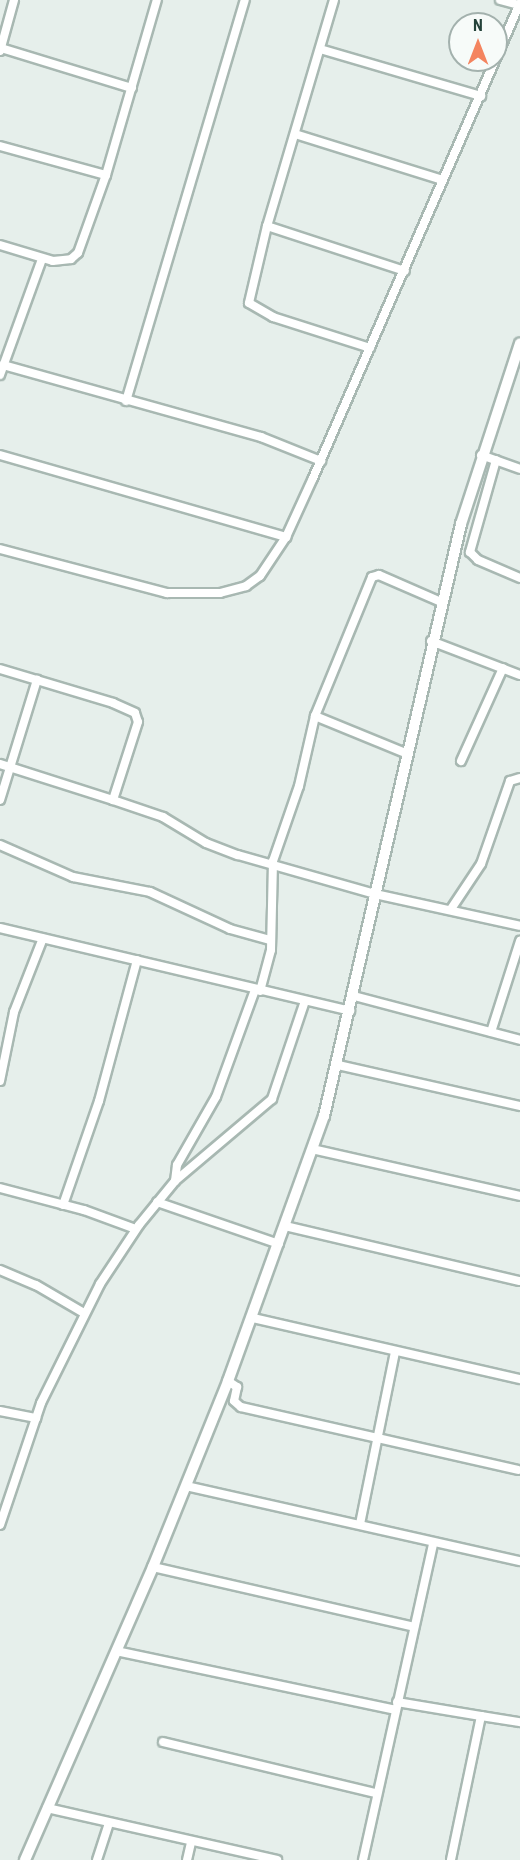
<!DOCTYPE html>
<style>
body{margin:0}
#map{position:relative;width:520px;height:1860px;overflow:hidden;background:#e6efeb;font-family:"Roboto Condensed",sans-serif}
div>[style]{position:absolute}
.roads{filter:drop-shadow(2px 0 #a8b8b2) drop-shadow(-2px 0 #a8b8b2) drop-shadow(0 2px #a8b8b2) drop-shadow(0 -2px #a8b8b2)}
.minor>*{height:8px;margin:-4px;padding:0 4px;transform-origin:4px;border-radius:4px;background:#fff}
.tertiary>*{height:10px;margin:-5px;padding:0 5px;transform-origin:5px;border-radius:5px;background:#fff}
span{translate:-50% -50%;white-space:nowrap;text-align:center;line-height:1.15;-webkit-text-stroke:4.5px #f7fbf9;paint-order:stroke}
.north{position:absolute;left:448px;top:12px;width:60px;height:60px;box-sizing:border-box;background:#f7fbf9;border:2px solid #a3b1ad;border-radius:50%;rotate:0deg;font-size:16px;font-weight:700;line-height:24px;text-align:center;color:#24423a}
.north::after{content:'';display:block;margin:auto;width:21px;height:27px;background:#f4845f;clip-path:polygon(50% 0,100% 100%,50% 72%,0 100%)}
</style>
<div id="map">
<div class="roads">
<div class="minor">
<div style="left:334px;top:0;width:236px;rotate:106.5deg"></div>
<div style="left:267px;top:226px;width:79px;rotate:103.2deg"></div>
<div style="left:249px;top:303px;width:28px;rotate:30deg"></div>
<div style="left:273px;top:317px;width:102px;rotate:17.7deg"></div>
<div style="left:500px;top:0;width:20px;rotate:15deg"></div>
<div style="left:1px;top:48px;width:137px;rotate:17deg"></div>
<div style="left:320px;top:49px;width:168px;rotate:16.3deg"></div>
<div style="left:0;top:51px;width:53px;rotate:-74.6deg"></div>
<div style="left:295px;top:134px;width:155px;rotate:17.3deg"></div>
<div style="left:0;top:146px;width:110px;rotate:15.3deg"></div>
<div style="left:267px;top:226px;width:145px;rotate:18.1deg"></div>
<div style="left:0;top:245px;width:55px;rotate:16.8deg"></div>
<div style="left:53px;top:261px;width:18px;rotate:-6deg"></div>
<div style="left:71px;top:259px;width:9px;rotate:-41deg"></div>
<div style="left:78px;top:253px;width:83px;rotate:-70.3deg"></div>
<div style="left:106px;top:175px;width:182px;rotate:-73.8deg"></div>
<div style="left:3px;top:365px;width:268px;rotate:15.6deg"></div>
<div style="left:261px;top:437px;width:65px;rotate:21.8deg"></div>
<div style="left:0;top:375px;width:123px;rotate:-70.1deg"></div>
<div style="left:126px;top:401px;width:418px;rotate:-73.5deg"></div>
<div style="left:0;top:455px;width:298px;rotate:16deg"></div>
<div style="left:481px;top:455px;width:41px;rotate:19.7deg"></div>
<div style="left:496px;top:460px;width:96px;rotate:105.8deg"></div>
<div style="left:470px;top:552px;width:11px;rotate:45deg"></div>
<div style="left:478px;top:560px;width:46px;rotate:23.2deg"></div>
<div style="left:0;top:549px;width:173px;rotate:14.8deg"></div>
<div style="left:167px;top:593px;width:53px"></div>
<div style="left:220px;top:593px;width:27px;rotate:-15deg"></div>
<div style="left:246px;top:586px;width:17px;rotate:-36deg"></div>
<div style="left:260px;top:576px;width:47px;rotate:-56.3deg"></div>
<div style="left:286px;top:537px;width:65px;rotate:-65.4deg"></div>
<div style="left:313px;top:478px;width:518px;rotate:-66.45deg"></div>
<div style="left:431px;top:641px;width:95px;rotate:20.9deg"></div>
<div style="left:0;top:669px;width:118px;rotate:16.7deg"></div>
<div style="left:113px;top:703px;width:24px;rotate:24deg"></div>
<div style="left:135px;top:713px;width:9px;rotate:72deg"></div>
<div style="left:138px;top:722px;width:82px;rotate:107.8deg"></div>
<div style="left:113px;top:800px;width:119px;rotate:-162.3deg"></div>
<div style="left:315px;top:716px;width:97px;rotate:22.3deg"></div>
<div style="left:461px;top:761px;width:102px;rotate:-65.7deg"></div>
<div style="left:0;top:800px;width:126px;rotate:-72.9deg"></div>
<div style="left:113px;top:800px;width:53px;rotate:18.8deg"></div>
<div style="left:163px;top:817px;width:50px;rotate:31.2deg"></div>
<div style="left:206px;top:843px;width:34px;rotate:21deg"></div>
<div style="left:238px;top:855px;width:142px;rotate:15.9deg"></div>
<div style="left:375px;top:894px;width:148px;rotate:12.4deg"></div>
<div style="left:0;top:845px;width:80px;rotate:23.7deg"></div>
<div style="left:73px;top:877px;width:78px;rotate:11deg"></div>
<div style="left:150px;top:892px;width:88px;rotate:24.8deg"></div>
<div style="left:230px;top:929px;width:41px;rotate:15.4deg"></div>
<div style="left:451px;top:909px;width:54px;rotate:-56.3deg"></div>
<div style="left:481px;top:864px;width:88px;rotate:-70.7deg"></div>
<div style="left:510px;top:781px;width:10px;rotate:-17deg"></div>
<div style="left:0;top:928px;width:360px;rotate:13.3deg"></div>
<div style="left:260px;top:991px;width:42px;rotate:-75deg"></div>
<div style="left:271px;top:950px;width:89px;rotate:-88.7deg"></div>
<div style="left:273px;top:861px;width:79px;rotate:-70.9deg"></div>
<div style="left:299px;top:786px;width:72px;rotate:-77.1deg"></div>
<div style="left:315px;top:716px;width:150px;rotate:-67.7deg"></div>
<div style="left:372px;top:577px;width:7px;rotate:-16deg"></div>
<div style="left:379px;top:575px;width:68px;rotate:23.5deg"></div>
<div style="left:354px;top:996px;width:172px;rotate:14.8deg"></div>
<div style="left:491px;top:1032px;width:96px;rotate:-72.3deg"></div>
<div style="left:338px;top:1065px;width:187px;rotate:12.7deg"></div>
<div style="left:0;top:1081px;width:70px;rotate:-78.5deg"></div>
<div style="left:14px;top:1012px;width:79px;rotate:-68.6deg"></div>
<div style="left:312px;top:1149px;width:213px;rotate:12.7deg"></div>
<div style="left:175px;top:1181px;width:16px;rotate:-83deg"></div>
<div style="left:177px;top:1165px;width:78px;rotate:-60.2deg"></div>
<div style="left:216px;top:1097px;width:114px;rotate:-70deg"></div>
<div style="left:0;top:1188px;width:87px;rotate:14.7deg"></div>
<div style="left:84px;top:1210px;width:55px;rotate:20.1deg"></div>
<div style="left:157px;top:1202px;width:129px;rotate:19deg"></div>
<div style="left:63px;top:1205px;width:110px;rotate:-70.9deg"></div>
<div style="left:99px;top:1101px;width:146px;rotate:-74.9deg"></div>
<div style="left:285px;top:1226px;width:241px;rotate:13.2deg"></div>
<div style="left:0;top:1270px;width:39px;rotate:23deg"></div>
<div style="left:36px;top:1285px;width:56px;rotate:30.3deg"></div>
<div style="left:253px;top:1318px;width:274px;rotate:12.9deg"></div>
<div style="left:228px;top:1381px;width:11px;rotate:34deg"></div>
<div style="left:237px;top:1387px;width:14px;rotate:102deg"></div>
<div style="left:234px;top:1401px;width:9px;rotate:41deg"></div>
<div style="left:241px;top:1407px;width:284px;rotate:12.8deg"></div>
<div style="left:0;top:1411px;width:37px;rotate:11deg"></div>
<div style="left:186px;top:1486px;width:342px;rotate:12.7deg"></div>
<div style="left:360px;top:1524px;width:176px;rotate:-78.5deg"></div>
<div style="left:0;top:1525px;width:129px;rotate:-71.4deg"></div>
<div style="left:41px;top:1403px;width:133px;rotate:-63.6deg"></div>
<div style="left:100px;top:1284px;width:71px;rotate:-56.5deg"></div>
<div style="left:139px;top:1225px;width:57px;rotate:-50.7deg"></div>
<div style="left:175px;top:1181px;width:127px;rotate:-40.2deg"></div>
<div style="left:272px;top:1099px;width:103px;rotate:-71.4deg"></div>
<div style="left:153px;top:1567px;width:268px;rotate:12.9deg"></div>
<div style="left:116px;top:1651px;width:285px;rotate:11.9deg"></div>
<div style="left:397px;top:1702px;width:85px;rotate:9.5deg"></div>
<div style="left:481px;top:1716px;width:147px;rotate:101.8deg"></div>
<div style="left:481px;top:1716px;width:39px;rotate:9deg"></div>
<div style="left:163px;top:1742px;width:219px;rotate:13.5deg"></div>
<div style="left:47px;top:1808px;width:236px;rotate:12.7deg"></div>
<div style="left:97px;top:1860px;width:39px;rotate:-72deg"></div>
<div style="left:187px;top:1860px;width:18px;rotate:-77deg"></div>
<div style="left:363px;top:1860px;width:325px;rotate:-77.5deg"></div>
</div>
<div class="tertiary">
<div style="left:25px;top:1860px;width:320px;rotate:-66.4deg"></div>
<div style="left:153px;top:1567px;width:201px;rotate:-68deg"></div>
<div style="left:228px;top:1381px;width:282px;rotate:-70.1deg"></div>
<div style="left:324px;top:1116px;width:608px;rotate:-76.97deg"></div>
<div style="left:461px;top:524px;width:190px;rotate:-71.9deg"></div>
</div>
</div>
<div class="north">N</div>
</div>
